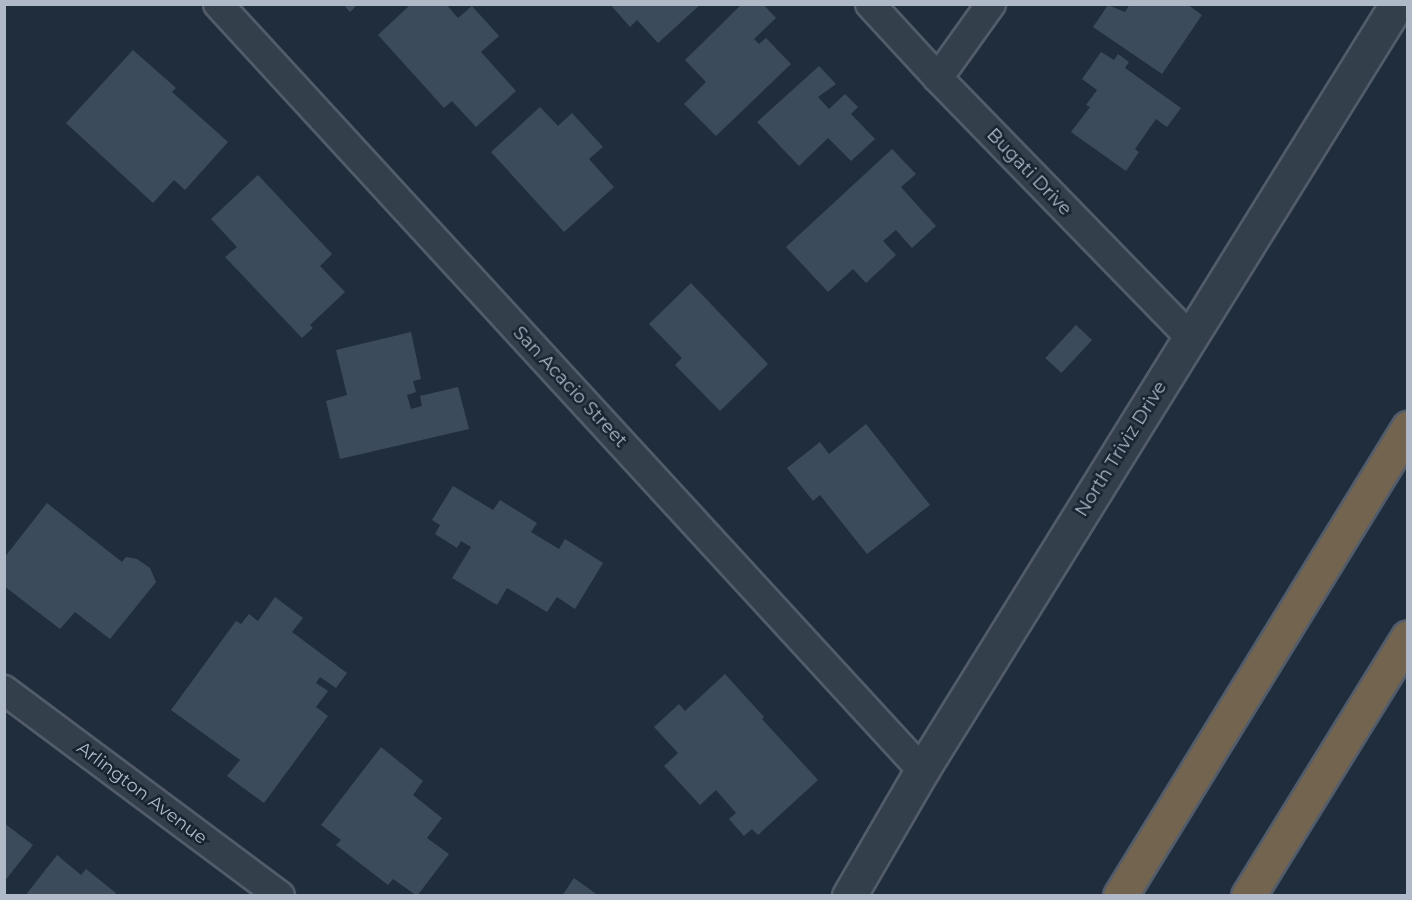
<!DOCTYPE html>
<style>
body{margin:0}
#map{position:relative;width:1412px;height:900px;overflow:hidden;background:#202d3c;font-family:Montserrat,sans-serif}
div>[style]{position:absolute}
.building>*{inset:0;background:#3c4b5b;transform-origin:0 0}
.roads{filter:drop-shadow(2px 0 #525c6a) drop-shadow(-2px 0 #525c6a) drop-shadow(0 2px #525c6a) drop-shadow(0 -2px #525c6a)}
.minor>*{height:28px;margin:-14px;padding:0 14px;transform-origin:14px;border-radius:14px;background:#343f4c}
.tertiary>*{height:33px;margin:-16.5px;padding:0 16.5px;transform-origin:16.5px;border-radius:16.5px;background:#343f4c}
.motorway>*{height:33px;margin:-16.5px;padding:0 16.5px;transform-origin:16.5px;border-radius:16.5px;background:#736450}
span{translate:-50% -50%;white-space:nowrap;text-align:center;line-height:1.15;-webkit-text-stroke:5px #192431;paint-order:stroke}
.street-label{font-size:18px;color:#afb9c8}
.frame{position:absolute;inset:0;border:6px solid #afb9c8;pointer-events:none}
</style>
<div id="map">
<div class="building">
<div style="clip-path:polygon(343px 4px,358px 4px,350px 12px)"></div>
<div style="clip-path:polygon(411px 4px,446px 4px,458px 18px,472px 6px,499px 36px,481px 52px,516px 91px,476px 127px,452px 101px,444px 108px,378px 35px)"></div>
<div style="clip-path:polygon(610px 4px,701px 4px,658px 43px,637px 20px,630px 27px)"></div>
<div style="clip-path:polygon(742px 4px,763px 4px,776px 18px,754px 39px,759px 44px,766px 38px,791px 64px,716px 136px,684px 104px,706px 82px,685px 60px)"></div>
<div style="clip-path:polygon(1130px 4px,1187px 4px,1202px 15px,1162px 74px,1093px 27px,1108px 5px,1125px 12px)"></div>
<div style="clip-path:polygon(133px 50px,176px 88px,172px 92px,228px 142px,185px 190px,174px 180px,153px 203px,66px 123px)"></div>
<div style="clip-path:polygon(1101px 52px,1114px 60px,1118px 54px,1129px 62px,1125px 68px,1181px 108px,1167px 127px,1156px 119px,1135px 149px,1139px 152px,1126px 171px,1071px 132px,1090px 107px,1086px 105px,1097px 90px,1082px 79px)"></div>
<div style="clip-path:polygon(819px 66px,836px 84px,818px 97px,829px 109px,845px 94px,858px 107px,851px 114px,875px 139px,851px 161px,828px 138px,799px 166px,757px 122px)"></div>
<div style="clip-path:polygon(540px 107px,558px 126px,572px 113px,603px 147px,589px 159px,614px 187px,564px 232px,491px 152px)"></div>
<div style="clip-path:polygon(892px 149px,916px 174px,901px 187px,936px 226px,912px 248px,896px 230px,883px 241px,896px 255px,866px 283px,853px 269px,828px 292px,786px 247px)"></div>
<div style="clip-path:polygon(258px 175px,332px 254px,320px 266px,345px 292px,310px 325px,313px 328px,302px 338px,225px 257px,237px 247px,211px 219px)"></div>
<div style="clip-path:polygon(691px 283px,768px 364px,720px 411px,675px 365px,682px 358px,649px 324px)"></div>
<div style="left:1076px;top:325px;width:22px;height:45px;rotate:43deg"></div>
<div style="clip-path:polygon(411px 332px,421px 379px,413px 381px,416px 392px,407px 395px,411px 409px,422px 406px,420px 396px,458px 387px,469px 429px,340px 459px,326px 401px,347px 395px,336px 350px)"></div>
<div style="clip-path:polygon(866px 424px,930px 505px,867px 554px,820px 495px,813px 501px,787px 468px,820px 442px,829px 454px)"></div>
<div style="clip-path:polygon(453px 486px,493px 510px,500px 500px,537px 523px,531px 532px,559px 549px,565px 539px,603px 563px,575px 609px,557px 597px,547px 612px,507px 588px,497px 605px,452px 578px,471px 547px,461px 541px,457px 548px,435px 534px,440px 525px,432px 520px)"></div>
<div style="clip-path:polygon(47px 503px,122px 562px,126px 557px,137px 559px,150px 568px,156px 582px,110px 639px,75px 612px,60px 629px,4px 586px,4px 558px)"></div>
<div style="clip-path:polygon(275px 597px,303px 618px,292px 632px,347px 673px,336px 688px,320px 677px,316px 683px,328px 691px,316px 707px,328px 716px,264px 803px,227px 776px,240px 760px,171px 710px,236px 621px,241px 624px,249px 614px,258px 621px)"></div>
<div style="clip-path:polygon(725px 674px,764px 717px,762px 719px,818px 780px,758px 835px,752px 829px,744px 836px,729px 819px,736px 813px,716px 790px,700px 805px,664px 766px,678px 753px,654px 727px,679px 704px,685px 711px)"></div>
<div style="clip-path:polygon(381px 747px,423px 781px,413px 795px,442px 818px,427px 838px,449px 854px,417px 896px,393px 879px,388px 885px,336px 845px,341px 840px,321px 825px)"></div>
<div style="clip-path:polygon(4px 823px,33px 845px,4px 882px)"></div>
<div style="clip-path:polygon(57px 855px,81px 875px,86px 869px,116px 893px,114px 896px,25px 896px)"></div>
<div style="clip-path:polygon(574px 878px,599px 896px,562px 896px)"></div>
</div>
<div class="roads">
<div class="minor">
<div style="left:218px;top:4px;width:1040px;rotate:47.42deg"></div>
<div style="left:870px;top:4px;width:100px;rotate:47.4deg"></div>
<div style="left:938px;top:78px;width:361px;rotate:45.8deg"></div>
<div style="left:938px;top:78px;width:91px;rotate:-54.4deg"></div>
<div style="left:4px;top:690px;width:344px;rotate:36.7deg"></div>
</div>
<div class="tertiary">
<div style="left:849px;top:896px;width:146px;rotate:-59.9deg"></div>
<div style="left:922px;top:770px;width:901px;rotate:-58.2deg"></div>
</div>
<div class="motorway">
<div style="left:1120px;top:896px;width:550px;rotate:-58.39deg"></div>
<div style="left:1248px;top:896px;width:304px;rotate:-58.3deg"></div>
</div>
</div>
<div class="street-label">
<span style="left:1029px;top:172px;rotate:46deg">Bugati Drive</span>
<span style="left:570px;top:387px;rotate:47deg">San Acacio Street</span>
<span style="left:1121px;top:449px;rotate:-58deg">North Triviz Drive</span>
<span style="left:142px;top:793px;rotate:37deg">Arlington Avenue</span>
</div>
<div class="frame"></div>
</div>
